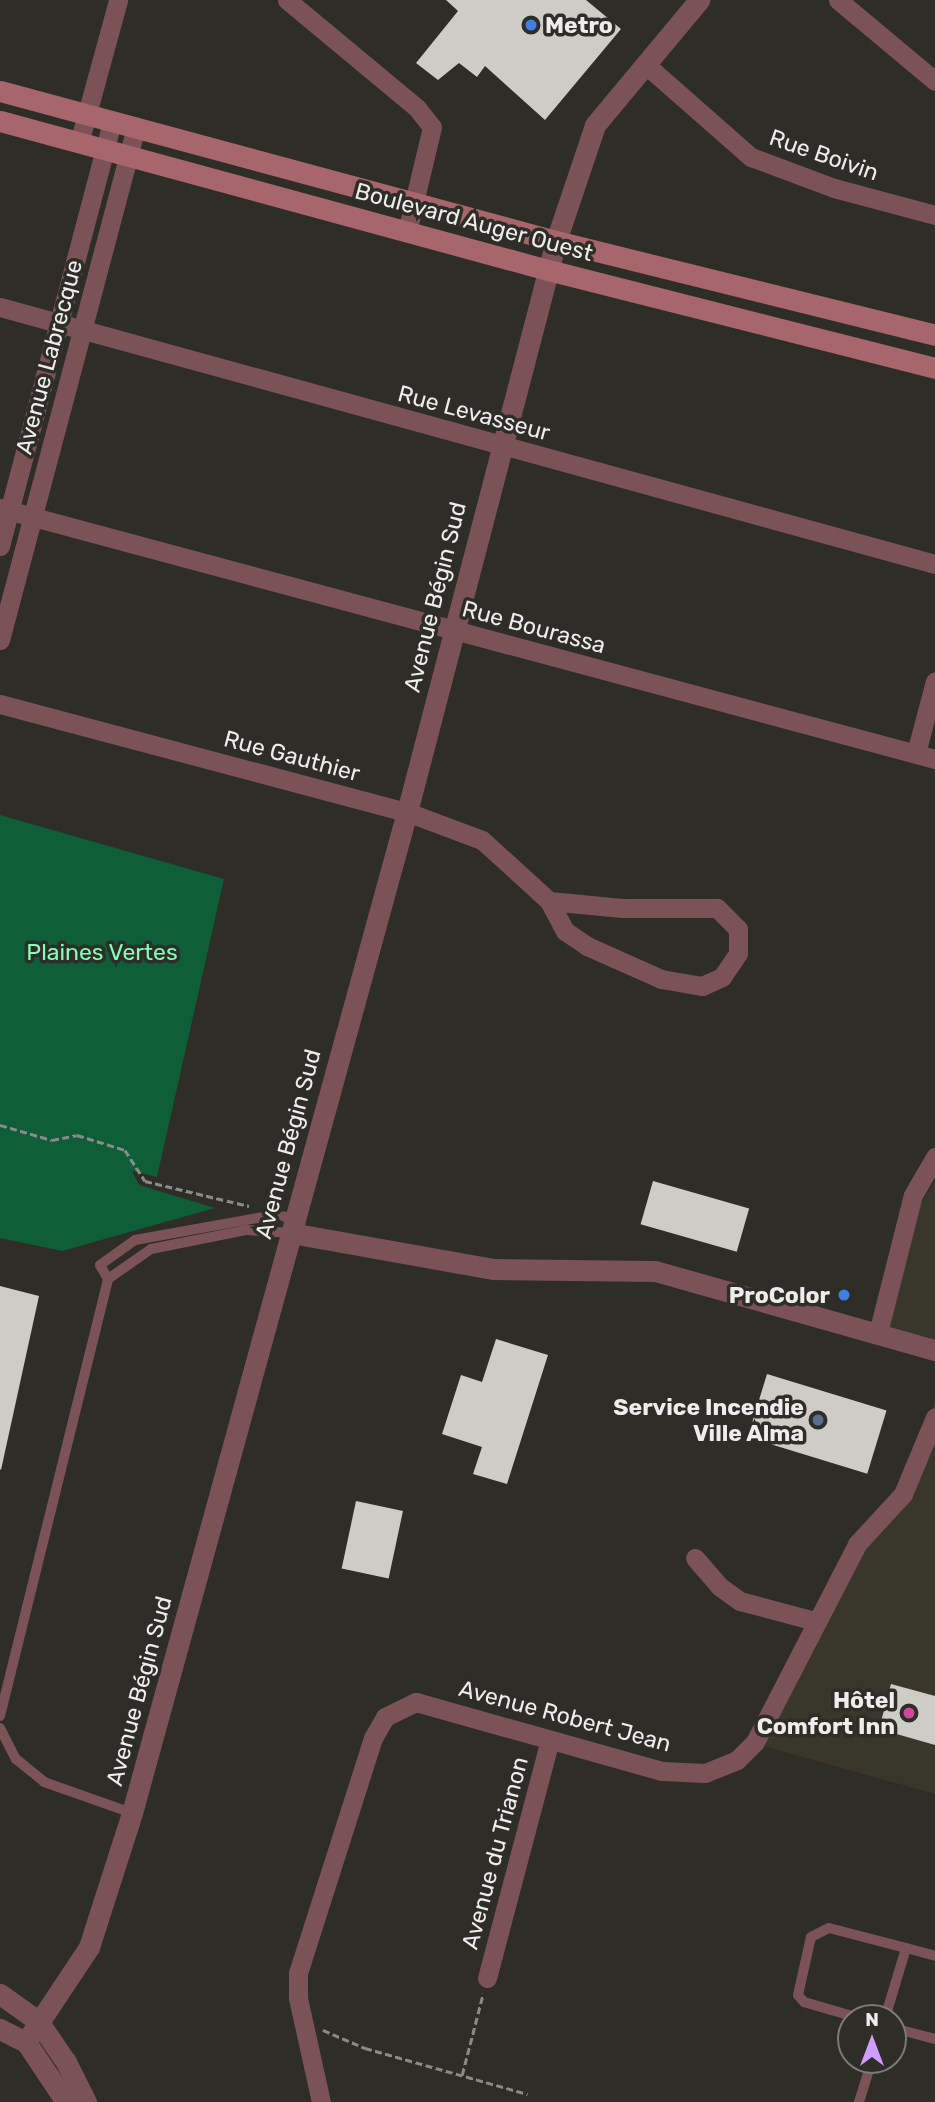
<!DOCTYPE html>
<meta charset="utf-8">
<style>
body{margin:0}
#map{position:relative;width:935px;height:2102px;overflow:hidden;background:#2e2d28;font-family:Rubik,sans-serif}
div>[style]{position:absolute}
.built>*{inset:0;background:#39362b}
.green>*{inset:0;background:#0e5e38}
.building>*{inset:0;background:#cdccc6;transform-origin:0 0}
.path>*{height:2.5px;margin-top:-1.25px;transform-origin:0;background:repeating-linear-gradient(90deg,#8b8a86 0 7px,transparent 0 10.5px)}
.service>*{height:10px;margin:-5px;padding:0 5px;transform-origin:5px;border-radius:5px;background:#7b5256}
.minor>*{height:19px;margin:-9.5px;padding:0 9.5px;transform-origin:9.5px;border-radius:9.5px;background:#7b5256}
.tertiary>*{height:21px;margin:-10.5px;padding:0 10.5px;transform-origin:10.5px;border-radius:10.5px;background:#7b5256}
.secondary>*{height:21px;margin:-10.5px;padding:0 10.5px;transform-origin:10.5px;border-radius:10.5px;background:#a6666c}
.dots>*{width:19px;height:19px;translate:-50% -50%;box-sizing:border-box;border:4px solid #2e2d28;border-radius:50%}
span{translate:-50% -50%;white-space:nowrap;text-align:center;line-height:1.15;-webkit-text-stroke:7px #2e2d28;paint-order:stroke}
.poi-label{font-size:23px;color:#eeedea;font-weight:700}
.left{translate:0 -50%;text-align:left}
.right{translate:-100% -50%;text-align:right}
.street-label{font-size:23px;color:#eeedea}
.park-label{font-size:23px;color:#83feb6}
.north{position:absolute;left:837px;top:2004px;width:70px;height:70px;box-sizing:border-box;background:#2e2d28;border:2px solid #7b7a76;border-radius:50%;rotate:0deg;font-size:19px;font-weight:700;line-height:28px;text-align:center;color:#eeedea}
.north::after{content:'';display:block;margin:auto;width:24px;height:32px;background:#d09dfe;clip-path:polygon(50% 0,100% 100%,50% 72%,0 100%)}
</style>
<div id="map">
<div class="built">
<div style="clip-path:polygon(935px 1181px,935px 1340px,887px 1326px,922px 1202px)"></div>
<div style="clip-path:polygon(935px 1399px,935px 1794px,763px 1746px,860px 1552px,904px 1504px)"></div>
</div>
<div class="green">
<div style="clip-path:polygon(0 815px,224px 879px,157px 1177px,132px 1171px,139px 1185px,215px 1208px,62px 1251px,0 1238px)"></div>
</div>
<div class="building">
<div style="clip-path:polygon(446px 0,586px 0,621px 29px,545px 120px,485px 66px,477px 77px,459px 63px,438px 80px,416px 63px,458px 11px)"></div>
<div style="left:653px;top:1181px;width:100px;height:45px;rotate:16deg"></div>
<div style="clip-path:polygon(0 1286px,39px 1296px,1px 1470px,0 1469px)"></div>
<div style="clip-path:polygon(496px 1339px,548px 1355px,507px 1484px,473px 1474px,482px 1447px,442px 1434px,461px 1375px,482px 1382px)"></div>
<div style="left:767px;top:1374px;width:125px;height:66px;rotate:17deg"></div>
<div style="left:356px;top:1501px;width:48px;height:69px;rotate:12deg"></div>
<div style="clip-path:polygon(891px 1684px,935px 1696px,935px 1745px,879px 1729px)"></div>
</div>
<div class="path">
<div style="left:0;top:1125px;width:54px;rotate:16.1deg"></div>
<div style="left:52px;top:1140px;width:25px;rotate:-11deg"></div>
<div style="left:77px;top:1135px;width:50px;rotate:17.4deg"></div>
<div style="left:125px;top:1150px;width:37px;rotate:57deg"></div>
<div style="left:145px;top:1181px;width:107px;rotate:13.5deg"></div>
<div style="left:323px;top:2030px;width:46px;rotate:23.2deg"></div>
<div style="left:365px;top:2048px;width:169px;rotate:15.8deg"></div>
<div style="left:462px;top:2075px;width:84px;rotate:-75.5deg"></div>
</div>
<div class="service">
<div style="left:108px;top:1279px;width:16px;rotate:-120deg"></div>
<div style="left:100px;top:1265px;width:43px;rotate:-35.5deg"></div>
<div style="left:135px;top:1240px;width:136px;rotate:-10.2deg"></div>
<div style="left:269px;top:1216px;width:26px;rotate:2deg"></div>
<div style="left:0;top:1716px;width:450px;rotate:-76.1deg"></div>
<div style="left:108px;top:1279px;width:52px;rotate:-34.9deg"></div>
<div style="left:151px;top:1249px;width:98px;rotate:-11.2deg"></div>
<div style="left:247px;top:1230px;width:44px;rotate:3.9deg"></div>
<div style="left:0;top:1728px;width:35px;rotate:63deg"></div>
<div style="left:16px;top:1759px;width:36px;rotate:39deg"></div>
<div style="left:44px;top:1782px;width:93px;rotate:19.4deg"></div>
<div style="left:859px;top:2018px;width:57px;rotate:-163.8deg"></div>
<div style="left:804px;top:2002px;width:9px;rotate:-131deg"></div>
<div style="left:798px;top:1995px;width:59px;rotate:-77.4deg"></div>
<div style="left:811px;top:1937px;width:20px;rotate:-27deg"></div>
<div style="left:829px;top:1928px;width:80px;rotate:14.6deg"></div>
<div style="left:885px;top:2018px;width:73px;rotate:-73.3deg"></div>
<div style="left:906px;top:1948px;width:30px;rotate:15deg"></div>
<div style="left:893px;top:2028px;width:43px;rotate:14.7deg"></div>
<div style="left:859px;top:2102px;width:44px;rotate:-72.8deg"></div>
</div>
<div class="minor">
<div style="left:287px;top:0;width:169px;rotate:39.7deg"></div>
<div style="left:417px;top:108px;width:24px;rotate:52deg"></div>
<div style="left:432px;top:127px;width:108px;rotate:103.4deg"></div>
<div style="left:838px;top:0;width:126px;rotate:39.9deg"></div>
<div style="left:645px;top:64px;width:141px;rotate:41.3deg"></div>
<div style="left:751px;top:157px;width:89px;rotate:20.5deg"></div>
<div style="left:834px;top:188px;width:105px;rotate:15deg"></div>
<div style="left:79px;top:143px;width:148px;rotate:-74.7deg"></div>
<div style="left:0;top:307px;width:970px;rotate:15.37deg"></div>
<div style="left:0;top:508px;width:968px;rotate:15.03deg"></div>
<div style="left:0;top:546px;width:440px;rotate:-75.2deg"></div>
<div style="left:0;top:640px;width:531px;rotate:-75.15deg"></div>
<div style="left:0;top:704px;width:421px;rotate:14.9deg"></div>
<div style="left:407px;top:812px;width:80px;rotate:20.5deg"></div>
<div style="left:482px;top:840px;width:91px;rotate:42.3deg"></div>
<div style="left:549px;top:901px;width:34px;rotate:62deg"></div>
<div style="left:565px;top:931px;width:27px;rotate:34deg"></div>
<div style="left:587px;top:946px;width:81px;rotate:24deg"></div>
<div style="left:661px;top:979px;width:42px;rotate:9.7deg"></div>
<div style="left:702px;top:986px;width:22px;rotate:-24deg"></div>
<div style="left:722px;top:977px;width:29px;rotate:-56deg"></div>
<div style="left:738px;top:953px;width:24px;rotate:-90deg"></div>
<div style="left:738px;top:929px;width:30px;rotate:-135deg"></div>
<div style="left:717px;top:908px;width:95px;rotate:180deg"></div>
<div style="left:622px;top:908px;width:73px;rotate:-174.5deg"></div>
<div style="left:916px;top:753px;width:74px;rotate:-75.2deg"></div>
<div style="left:878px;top:1333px;width:142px;rotate:-75.8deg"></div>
<div style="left:913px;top:1195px;width:44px;rotate:-59.9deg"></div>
<div style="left:695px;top:1558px;width:37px;rotate:49deg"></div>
<div style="left:719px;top:1586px;width:26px;rotate:36deg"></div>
<div style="left:740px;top:1601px;width:78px;rotate:14.9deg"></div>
<div style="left:487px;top:1978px;width:246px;rotate:-75.2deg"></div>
<div style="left:321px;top:2102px;width:107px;rotate:-102.5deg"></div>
<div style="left:298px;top:1998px;width:25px;rotate:-90deg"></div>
<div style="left:298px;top:1973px;width:247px;rotate:-72.3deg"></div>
<div style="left:373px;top:1738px;width:24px;rotate:-60deg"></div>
<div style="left:385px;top:1717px;width:34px;rotate:-26deg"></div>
<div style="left:416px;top:1702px;width:255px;rotate:15.7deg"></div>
<div style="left:662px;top:1771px;width:43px;rotate:2.7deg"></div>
<div style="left:705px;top:1773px;width:35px;rotate:-22deg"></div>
<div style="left:737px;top:1760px;width:25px;rotate:-45deg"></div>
<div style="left:755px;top:1742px;width:223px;rotate:-62.7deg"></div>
<div style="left:857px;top:1544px;width:68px;rotate:-47.4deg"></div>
<div style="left:903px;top:1494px;width:83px;rotate:-67.4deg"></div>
</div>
<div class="tertiary">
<div style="left:291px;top:1233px;width:206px;rotate:10.1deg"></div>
<div style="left:494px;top:1269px;width:161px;rotate:0.7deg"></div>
<div style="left:655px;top:1271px;width:291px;rotate:15.8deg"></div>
<div style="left:0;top:1994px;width:47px;rotate:35.4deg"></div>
<div style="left:38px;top:2021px;width:50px;rotate:55.7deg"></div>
<div style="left:66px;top:2062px;width:45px;rotate:63.4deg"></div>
<div style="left:0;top:2029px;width:29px;rotate:27deg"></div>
<div style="left:26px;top:2042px;width:72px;rotate:56.3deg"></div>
<div style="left:26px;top:2042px;width:114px;rotate:-56.4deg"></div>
<div style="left:89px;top:1947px;width:141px;rotate:-72.2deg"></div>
<div style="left:132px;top:1813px;width:1038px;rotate:-74.64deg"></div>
<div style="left:407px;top:812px;width:590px;rotate:-75.38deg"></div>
<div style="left:556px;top:241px;width:122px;rotate:-71.4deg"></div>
<div style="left:595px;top:125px;width:163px;rotate:-50.2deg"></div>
</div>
<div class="secondary">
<div style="left:0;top:91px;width:576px;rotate:15.1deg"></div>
<div style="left:556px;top:241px;width:390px;rotate:13.9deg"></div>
<div style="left:0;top:121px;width:568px;rotate:15.21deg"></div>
<div style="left:548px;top:270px;width:399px;rotate:14.2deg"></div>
</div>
<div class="dots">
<div style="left:531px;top:25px;background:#3f7fe0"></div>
<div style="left:844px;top:1295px;background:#3f7fe0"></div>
<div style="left:818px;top:1420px;background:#5c6f8a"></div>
<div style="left:909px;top:1713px;background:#d1479c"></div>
</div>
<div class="poi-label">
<span class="left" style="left:545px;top:25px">Metro</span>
<span class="right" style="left:830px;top:1295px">ProColor</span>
<span class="right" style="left:804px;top:1420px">Service Incendie<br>Ville Alma</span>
<span class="right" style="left:895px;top:1713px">Hôtel<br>Comfort Inn</span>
</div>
<div class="street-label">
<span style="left:824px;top:155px;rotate:19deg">Rue Boivin</span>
<span style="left:474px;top:222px;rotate:15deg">Boulevard Auger Ouest</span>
<span style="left:49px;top:357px;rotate:-75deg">Avenue Labrecque</span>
<span style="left:474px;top:413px;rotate:15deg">Rue Levasseur</span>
<span style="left:435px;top:597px;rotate:-76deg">Avenue Bégin Sud</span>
<span style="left:534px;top:627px;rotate:15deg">Rue Bourassa</span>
<span style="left:292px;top:756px;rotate:15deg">Rue Gauthier</span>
<span style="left:288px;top:1144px;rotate:-75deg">Avenue Bégin Sud</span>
<span style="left:139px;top:1691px;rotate:-75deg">Avenue Bégin Sud</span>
<span style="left:565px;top:1716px;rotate:15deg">Avenue Robert Jean</span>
<span style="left:495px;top:1853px;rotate:-75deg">Avenue du Trianon</span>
</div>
<div class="park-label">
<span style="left:102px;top:952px">Plaines Vertes</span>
</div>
<div class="north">N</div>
</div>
